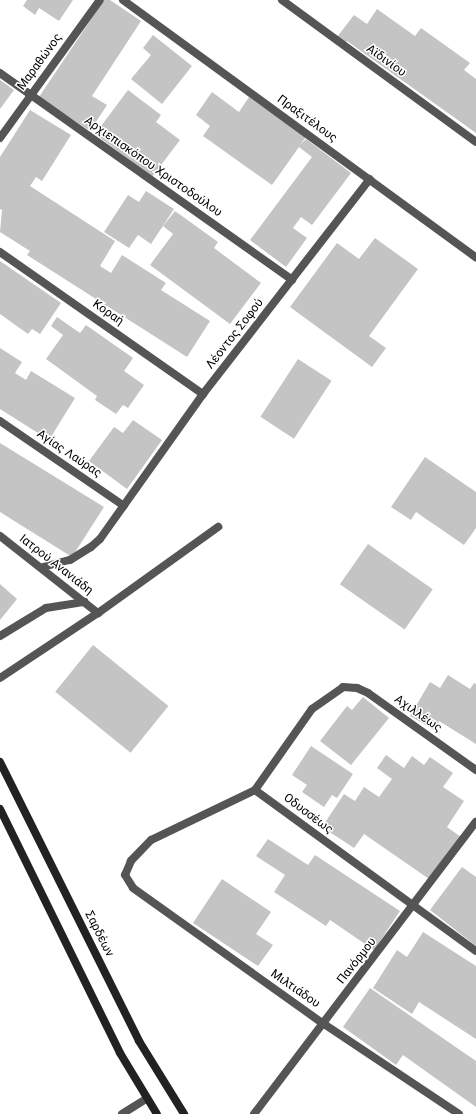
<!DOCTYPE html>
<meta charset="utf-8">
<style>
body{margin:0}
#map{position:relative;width:476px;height:1114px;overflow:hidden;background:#fff;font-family:Roboto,sans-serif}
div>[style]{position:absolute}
.building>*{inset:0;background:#c4c4c4;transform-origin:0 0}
.service>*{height:8px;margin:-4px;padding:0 4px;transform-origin:4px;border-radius:4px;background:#555}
.minor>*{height:8px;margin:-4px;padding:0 4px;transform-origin:4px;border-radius:4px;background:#555}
.tertiary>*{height:8px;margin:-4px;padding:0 4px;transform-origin:4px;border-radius:4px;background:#555}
.secondary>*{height:8px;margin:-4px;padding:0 4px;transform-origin:4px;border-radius:4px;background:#222}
span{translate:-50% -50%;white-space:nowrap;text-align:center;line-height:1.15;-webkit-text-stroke:3px #fff;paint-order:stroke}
.street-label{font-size:12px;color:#000}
</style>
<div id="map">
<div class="building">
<div style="clip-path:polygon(27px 0,73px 0,59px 21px,39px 8px,35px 15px,23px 6px)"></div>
<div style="clip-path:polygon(104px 0,110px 0,141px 21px,92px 96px,107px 105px,90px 131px,39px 97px)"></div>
<div style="clip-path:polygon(377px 9px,415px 36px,421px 28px,470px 63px,464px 70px,476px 79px,476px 133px,347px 41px,345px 43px,337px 37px,354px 15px,367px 24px)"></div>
<div style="clip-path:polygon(153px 35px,192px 66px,162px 104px,131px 79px,151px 55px,143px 48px)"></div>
<div style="clip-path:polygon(0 80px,14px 90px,0 109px)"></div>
<div style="clip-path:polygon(128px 90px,161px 115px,156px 122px,180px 140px,152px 177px,95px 134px)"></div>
<div style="clip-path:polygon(212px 92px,239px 112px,249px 97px,306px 137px,300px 145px,306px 139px,351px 173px,312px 225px,301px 217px,293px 228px,307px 238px,286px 267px,250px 240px,312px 157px,299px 147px,272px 185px,203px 136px,210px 126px,196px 115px)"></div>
<div style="clip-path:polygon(30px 110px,71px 135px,42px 181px,36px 177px,30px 186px,115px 241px,100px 266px,111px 273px,122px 255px,166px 283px,161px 290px,210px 321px,187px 357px,27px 255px,30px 251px,0 232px,2px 210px,0 209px,0 157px)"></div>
<div style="clip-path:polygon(146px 191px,174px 209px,151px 244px,138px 235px,129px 248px,104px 232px,128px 195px,139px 202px)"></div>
<div style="clip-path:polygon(175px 211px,218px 242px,214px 248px,261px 283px,230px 324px,150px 265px,173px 234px,163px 226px)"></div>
<div style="clip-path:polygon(375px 238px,418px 269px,369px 336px,386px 348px,372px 367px,290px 307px,337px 243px,359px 259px)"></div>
<div style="clip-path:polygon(0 261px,61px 303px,40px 334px,32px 329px,28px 334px,0 314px)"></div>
<div style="clip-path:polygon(57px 317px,80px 333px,86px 325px,133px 358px,124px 371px,144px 385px,128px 408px,123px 405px,116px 414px,95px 400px,97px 396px,46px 359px,63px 335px,51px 326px)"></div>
<div style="clip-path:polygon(0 348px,22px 362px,15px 373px,26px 380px,31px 371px,75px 398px,49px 440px,0 409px)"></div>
<div style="left:298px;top:359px;width:40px;height:69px;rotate:33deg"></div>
<div style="clip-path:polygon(133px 420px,162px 440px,127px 489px,89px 461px,114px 427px,123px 433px)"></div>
<div style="clip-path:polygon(0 443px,104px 507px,72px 557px,0 512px)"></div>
<div style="clip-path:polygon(425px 457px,476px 492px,476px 528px,464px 545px,416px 512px,411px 520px,391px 507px)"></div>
<div style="left:368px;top:544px;width:79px;height:49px;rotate:35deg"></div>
<div style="clip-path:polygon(0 584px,17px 599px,0 620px)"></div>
<div style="left:93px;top:645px;width:97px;height:60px;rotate:39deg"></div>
<div style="clip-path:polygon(448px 675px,470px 689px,474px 683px,476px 684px,476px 744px,439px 721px,434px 730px,410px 716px,430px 682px,440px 688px)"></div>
<div style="clip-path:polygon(363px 697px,389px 718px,351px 765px,320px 741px,347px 706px,352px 710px)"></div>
<div style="clip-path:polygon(311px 746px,353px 774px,337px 798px,332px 795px,324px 807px,302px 792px,307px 785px,292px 775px)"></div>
<div style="clip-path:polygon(386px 755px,404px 768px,412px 756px,424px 765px,430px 757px,453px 773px,443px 787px,464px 801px,447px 827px,461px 837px,432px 881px,364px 834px,354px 848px,322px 827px,344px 794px,355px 801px,364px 787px,379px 797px,392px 779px,377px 768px)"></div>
<div style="clip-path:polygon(268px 839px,308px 865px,315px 855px,400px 911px,374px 950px,330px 920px,326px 926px,274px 892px,285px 875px,256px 856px)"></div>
<div style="clip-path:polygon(462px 867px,476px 877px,476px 946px,430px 910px)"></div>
<div style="clip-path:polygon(222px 879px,271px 912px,256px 934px,273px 945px,258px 966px,193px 923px)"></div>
<div style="clip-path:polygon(423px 932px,476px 966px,476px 1039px,419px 1002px,412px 1014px,373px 988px,397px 950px,407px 957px)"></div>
<div style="clip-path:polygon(370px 988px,476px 1061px,476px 1107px,403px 1055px,396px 1065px,343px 1027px)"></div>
</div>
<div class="service">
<div style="left:0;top:636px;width:54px;rotate:-31.3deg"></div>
<div style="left:46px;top:608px;width:39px;rotate:-9deg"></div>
</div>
<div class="minor">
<div style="left:282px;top:0;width:240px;rotate:36.2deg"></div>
<div style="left:0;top:73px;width:358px;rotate:35.3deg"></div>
<div style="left:0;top:138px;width:170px;rotate:-54.1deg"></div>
<div style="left:0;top:252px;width:248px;rotate:35deg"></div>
<div style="left:0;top:421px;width:150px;rotate:34.4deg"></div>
<div style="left:0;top:536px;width:125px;rotate:38.2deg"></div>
<div style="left:43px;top:567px;width:28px;rotate:-15deg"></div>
<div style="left:70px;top:560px;width:25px;rotate:-32deg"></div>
<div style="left:91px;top:547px;width:12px;rotate:-42deg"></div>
<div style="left:100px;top:539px;width:178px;rotate:-54.6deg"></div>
<div style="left:203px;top:394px;width:272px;rotate:-52.2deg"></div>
<div style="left:0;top:678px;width:118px;rotate:-33.6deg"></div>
<div style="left:98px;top:613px;width:148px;rotate:-35.6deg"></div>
<div style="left:255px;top:790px;width:115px;rotate:154.3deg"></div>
<div style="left:151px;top:840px;width:29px;rotate:134deg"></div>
<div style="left:131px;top:861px;width:15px;rotate:113deg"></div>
<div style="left:125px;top:875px;width:15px;rotate:58deg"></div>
<div style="left:133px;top:888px;width:234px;rotate:35.5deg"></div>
<div style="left:324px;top:1024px;width:162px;rotate:33.7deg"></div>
<div style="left:255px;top:790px;width:99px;rotate:-54.9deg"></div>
<div style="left:312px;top:709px;width:38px;rotate:-35deg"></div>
<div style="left:343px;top:687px;width:14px;rotate:4deg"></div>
<div style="left:357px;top:688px;width:12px;rotate:24deg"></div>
<div style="left:368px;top:693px;width:133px;rotate:35.5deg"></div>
<div style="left:255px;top:790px;width:273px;rotate:36.1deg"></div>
<div style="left:122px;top:1114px;width:28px;rotate:-32deg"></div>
<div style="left:254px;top:1114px;width:367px;rotate:-52.8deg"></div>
</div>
<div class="tertiary">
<div style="left:123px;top:0;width:437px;rotate:36.1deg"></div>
</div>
<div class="secondary">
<div style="left:0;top:762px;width:312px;rotate:63.5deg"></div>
<div style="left:139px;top:1041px;width:86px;rotate:58.3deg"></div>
<div style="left:0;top:809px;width:272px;rotate:63.8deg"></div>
<div style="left:120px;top:1053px;width:71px;rotate:58.8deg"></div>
</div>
<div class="street-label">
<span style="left:386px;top:61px;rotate:36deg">Αϊδινίου</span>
<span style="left:40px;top:62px;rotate:-54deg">Μαραθώνος</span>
<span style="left:307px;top:119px;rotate:36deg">Πραξιτέλους</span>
<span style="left:153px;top:167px;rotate:35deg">Αρχιεπισκόπου Χριστοδούλου</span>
<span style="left:108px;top:313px;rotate:35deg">Κοραή</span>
<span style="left:235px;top:334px;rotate:-52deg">Λέοντος Σοφού</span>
<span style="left:69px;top:454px;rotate:34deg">Αγίας Λαύρας</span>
<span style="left:56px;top:565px;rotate:38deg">Ιατρού Ανανιάδη</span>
<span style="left:418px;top:714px;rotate:35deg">Αχιλλέως</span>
<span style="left:308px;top:814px;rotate:37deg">Οδυσσέως</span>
<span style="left:99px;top:934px;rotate:63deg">Σαρδέων</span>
<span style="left:357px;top:961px;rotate:-52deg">Πανόρμου</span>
<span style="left:295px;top:989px;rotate:35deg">Μιλτιάδου</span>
</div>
</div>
